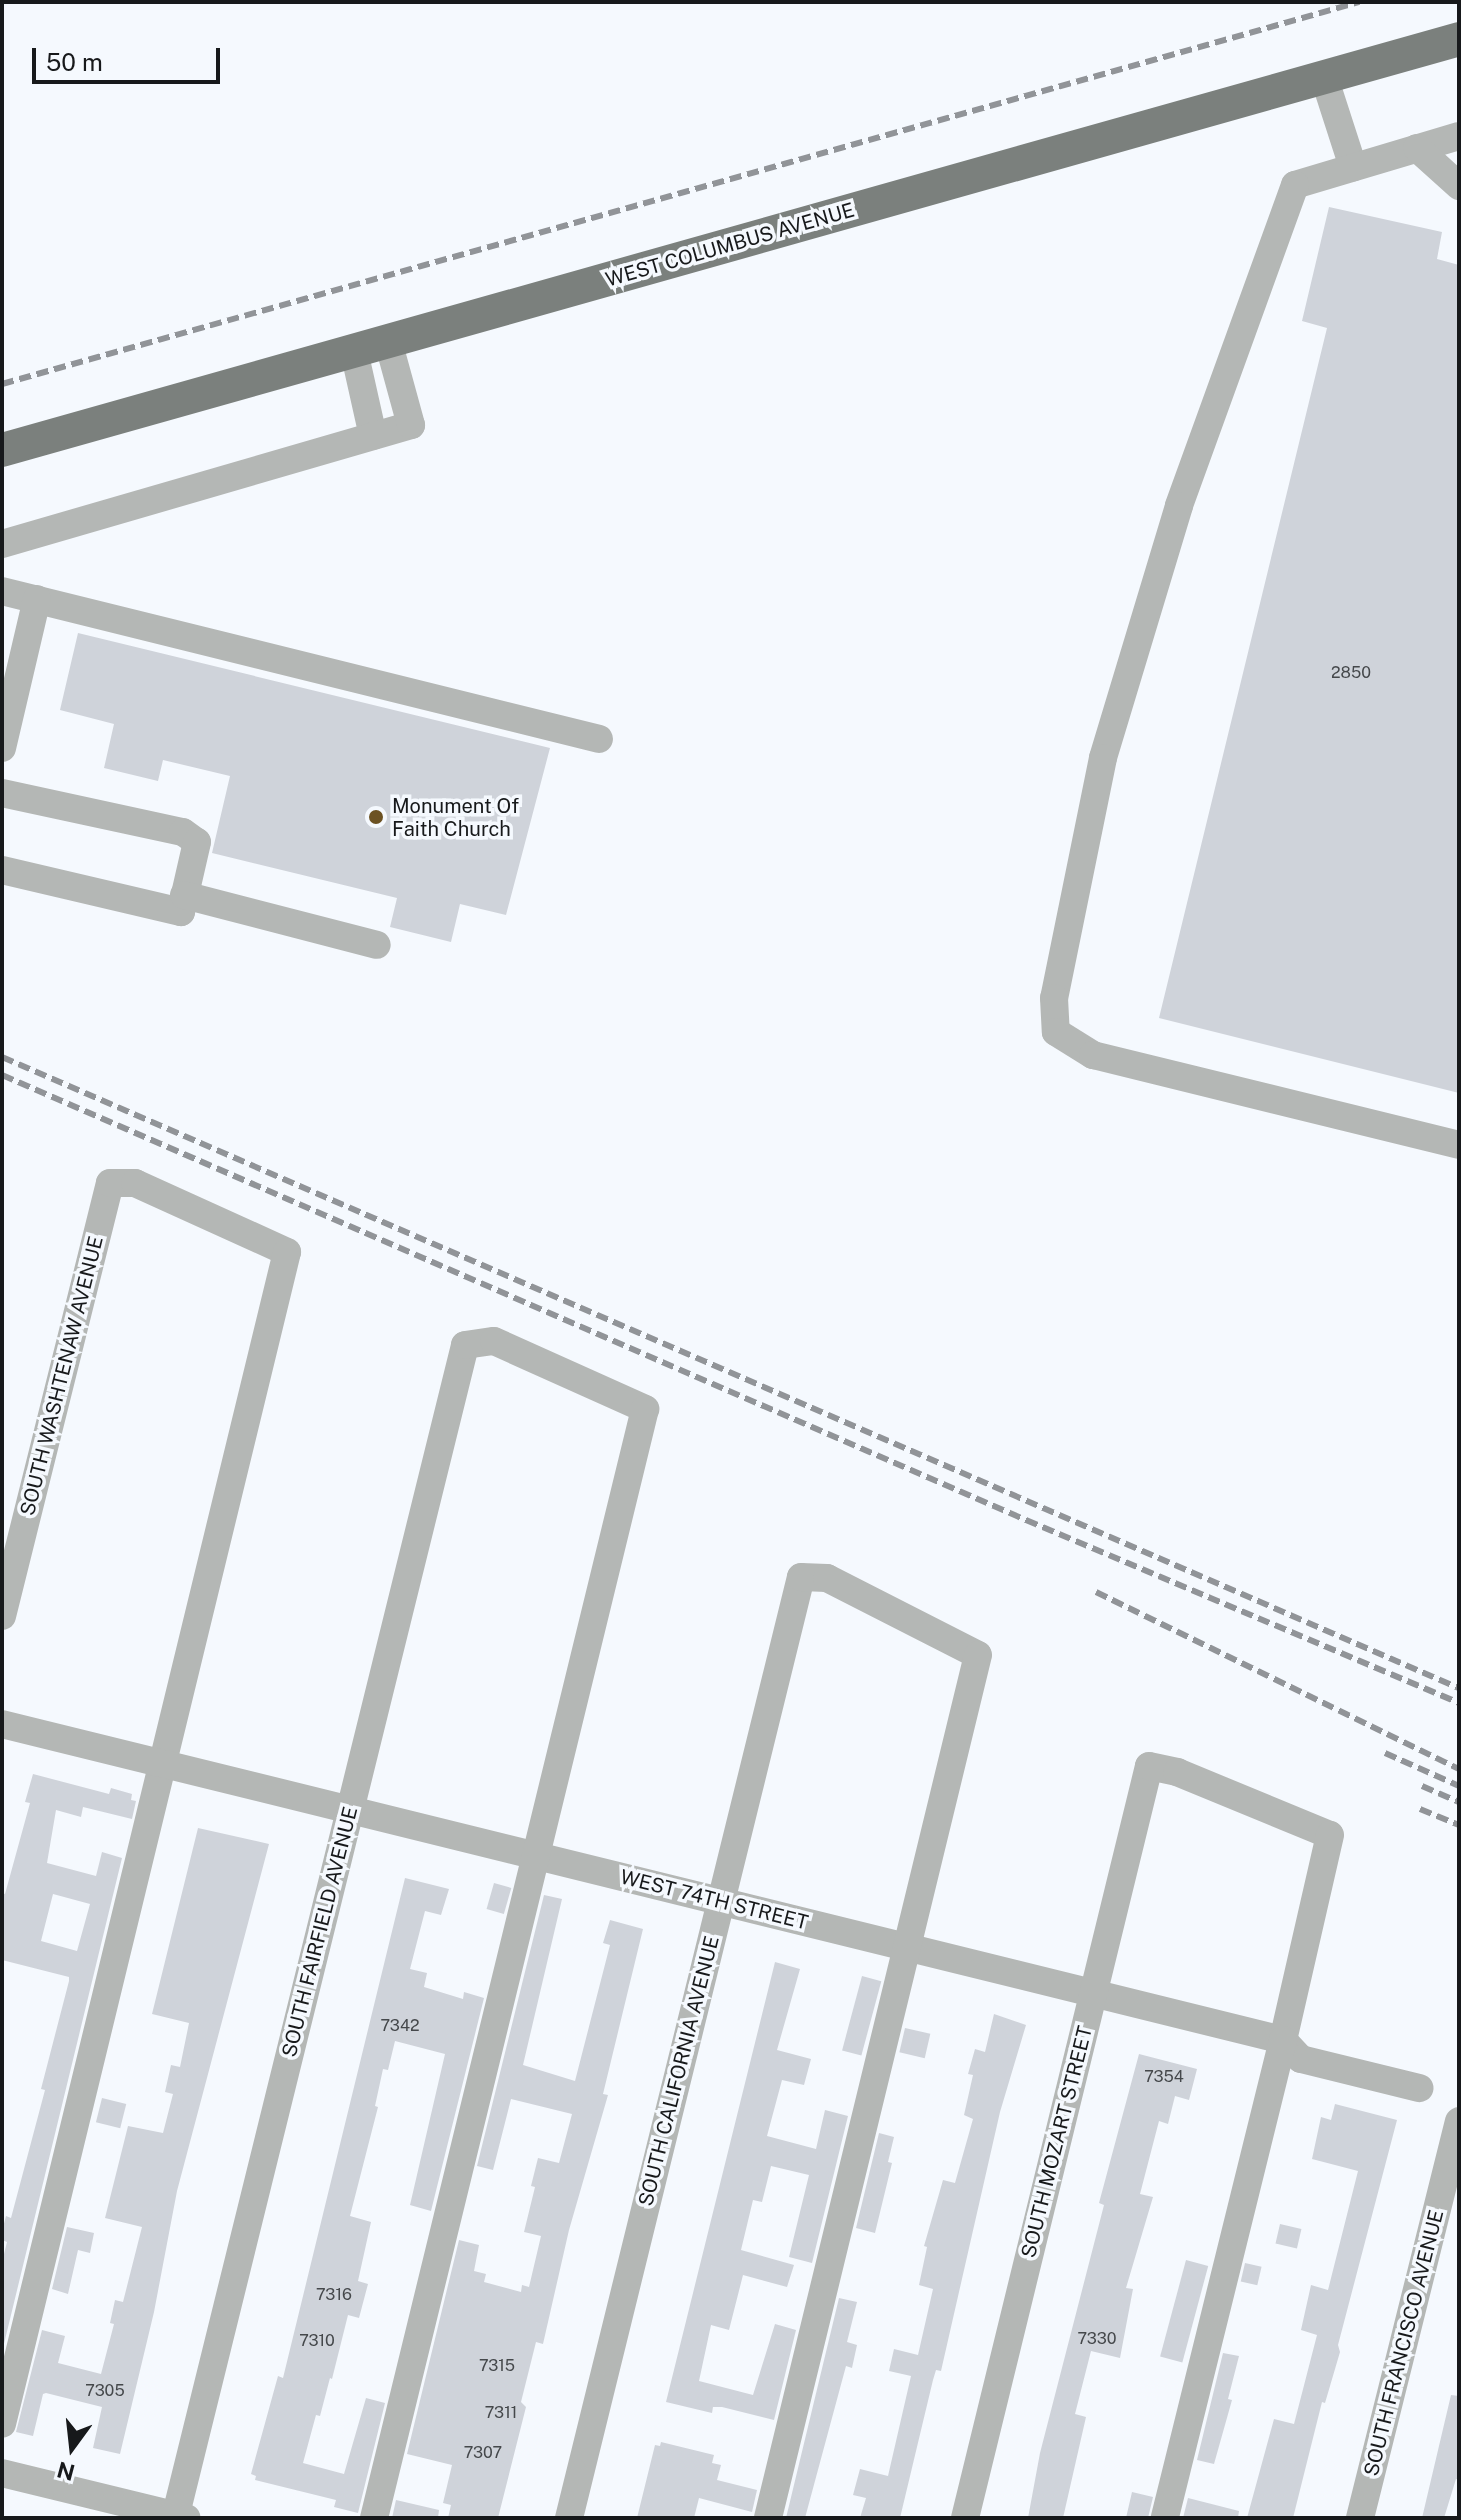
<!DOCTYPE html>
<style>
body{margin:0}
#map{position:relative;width:1461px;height:2520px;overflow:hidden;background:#f5f9fe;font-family:"Public Sans",sans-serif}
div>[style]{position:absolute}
.building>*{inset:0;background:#cfd3da;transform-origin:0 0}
.minor>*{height:28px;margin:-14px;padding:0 14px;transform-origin:14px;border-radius:14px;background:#b4b7b5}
.major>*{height:34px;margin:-17px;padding:0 17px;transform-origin:17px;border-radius:17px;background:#7b807d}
.rail>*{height:6px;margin-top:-3px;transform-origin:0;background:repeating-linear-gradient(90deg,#919498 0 12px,transparent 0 18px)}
.dots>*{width:22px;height:22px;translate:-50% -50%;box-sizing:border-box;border:4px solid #f5f9fe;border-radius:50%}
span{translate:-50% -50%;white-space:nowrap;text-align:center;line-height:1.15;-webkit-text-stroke:7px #f5f9fe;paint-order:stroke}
.number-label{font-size:16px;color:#45484b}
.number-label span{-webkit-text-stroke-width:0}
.street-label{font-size:20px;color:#17191b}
.poi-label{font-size:20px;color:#17191b}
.left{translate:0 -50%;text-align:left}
.frame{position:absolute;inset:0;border:4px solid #17191b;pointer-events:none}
.north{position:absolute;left:32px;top:2408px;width:80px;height:80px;-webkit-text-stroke:6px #f5f9fe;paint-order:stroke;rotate:195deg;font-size:22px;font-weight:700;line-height:32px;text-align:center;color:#17191b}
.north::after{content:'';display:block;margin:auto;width:28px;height:36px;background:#17191b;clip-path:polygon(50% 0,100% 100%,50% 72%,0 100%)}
.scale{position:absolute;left:32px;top:48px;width:188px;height:36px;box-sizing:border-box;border:4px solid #17191b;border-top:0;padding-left:10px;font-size:24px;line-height:28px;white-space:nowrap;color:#17191b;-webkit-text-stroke:6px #f5f9fe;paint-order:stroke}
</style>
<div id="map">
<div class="building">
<div style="clip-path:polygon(1329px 207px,1442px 232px,1437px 259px,1459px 265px,1459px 1093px,1159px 1018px,1327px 328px,1302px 321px)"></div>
<div style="clip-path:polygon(78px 633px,550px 748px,506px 915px,460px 904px,451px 942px,390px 927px,397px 898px,212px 853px,230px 776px,163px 760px,158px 781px,104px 768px,114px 724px,60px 710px)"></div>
<div style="clip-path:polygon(evenodd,33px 1774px,109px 1794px,111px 1788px,132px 1794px,131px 1800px,136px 1801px,132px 1819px,83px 1807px,81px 1817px,56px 1810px,47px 1863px,96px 1876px,102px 1852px,122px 1858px,2px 2352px,2px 2262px,7px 2242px,2px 2240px,2px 2231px,6px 2216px,11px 2218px,45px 2090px,41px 2089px,69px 1981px,69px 1977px,2px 1960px,2px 1893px,5px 1894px,30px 1803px,25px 1802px,33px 1774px,53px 1894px,90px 1904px,77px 1951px,41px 1941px,53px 1894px)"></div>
<div style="clip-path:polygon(198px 1828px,269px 1844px,177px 2191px,154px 2312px,120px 2454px,93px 2448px,102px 2407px,46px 2393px,43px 2394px,33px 2436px,16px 2432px,42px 2330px,65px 2336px,58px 2363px,101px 2374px,114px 2324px,110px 2323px,115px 2300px,123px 2302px,142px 2227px,105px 2218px,128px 2126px,163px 2133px,173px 2094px,165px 2092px,171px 2065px,180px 2067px,189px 2023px,152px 2014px)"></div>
<div style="clip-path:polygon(405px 1878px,449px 1889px,441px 1915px,425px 1911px,410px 1969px,427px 1973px,424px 1987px,463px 1999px,464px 1992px,484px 1998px,431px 2211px,410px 2205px,445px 2054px,395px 2041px,388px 2070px,383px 2069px,375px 2106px,378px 2107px,350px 2216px,371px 2222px,358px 2281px,368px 2284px,359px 2318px,348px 2315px,332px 2379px,330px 2378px,320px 2416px,316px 2415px,303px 2463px,344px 2474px,366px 2398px,385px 2403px,358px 2513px,334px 2507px,336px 2500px,255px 2480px,256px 2476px,251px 2474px,278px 2376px,283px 2378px)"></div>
<div style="left:494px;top:1883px;width:18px;height:27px;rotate:16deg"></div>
<div style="clip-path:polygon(544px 1895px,562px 1899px,523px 2065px,575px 2081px,610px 1945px,603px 1943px,610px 1920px,643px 1929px,603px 2094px,608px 2095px,569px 2230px,543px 2344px,536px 2342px,521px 2402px,526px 2407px,498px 2518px,448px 2518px,451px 2505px,443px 2503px,452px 2465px,407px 2454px,459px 2240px,479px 2245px,474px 2271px,486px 2274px,484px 2282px,521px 2292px,522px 2285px,529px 2287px,541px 2236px,524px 2232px,535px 2187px,531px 2186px,538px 2158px,559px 2163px,572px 2114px,511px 2099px,493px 2170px,477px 2166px)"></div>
<div style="clip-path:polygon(775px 1962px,800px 1969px,777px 2050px,811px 2059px,804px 2085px,782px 2080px,767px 2136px,816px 2149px,825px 2110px,848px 2116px,812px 2263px,789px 2257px,809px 2175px,771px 2166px,762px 2202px,753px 2200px,741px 2250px,794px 2265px,787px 2287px,743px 2275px,729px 2330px,711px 2325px,699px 2381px,753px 2395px,775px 2324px,796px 2330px,774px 2420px,722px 2407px,713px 2407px,712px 2413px,666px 2402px)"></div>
<div style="left:862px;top:1976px;width:20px;height:77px;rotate:15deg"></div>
<div style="clip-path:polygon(994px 2014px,1026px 2025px,1000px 2112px,941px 2371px,936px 2370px,933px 2380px,900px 2518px,860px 2518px,866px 2498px,853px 2495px,860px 2469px,888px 2476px,911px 2376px,889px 2371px,894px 2349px,918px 2355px,933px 2289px,919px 2285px,927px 2247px,924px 2246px,943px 2180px,955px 2183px,973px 2119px,964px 2115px,973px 2075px,968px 2074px,975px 2049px,985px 2052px)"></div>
<div style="left:905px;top:2028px;width:26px;height:25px;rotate:13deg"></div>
<div style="clip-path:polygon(1139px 2054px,1197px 2069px,1189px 2100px,1175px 2096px,1168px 2124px,1159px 2121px,1140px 2194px,1153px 2197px,1126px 2288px,1133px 2289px,1120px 2358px,1091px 2351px,1075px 2414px,1086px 2417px,1063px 2518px,1028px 2518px,1040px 2453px,1104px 2205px,1099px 2203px)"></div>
<div style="left:102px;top:2098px;width:25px;height:25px;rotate:14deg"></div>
<div style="clip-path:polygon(1335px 2104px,1397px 2120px,1338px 2345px,1340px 2352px,1325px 2403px,1322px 2402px,1293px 2518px,1247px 2518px,1274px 2419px,1294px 2424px,1317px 2335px,1301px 2330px,1311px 2285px,1328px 2290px,1358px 2171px,1312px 2159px,1321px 2117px,1331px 2120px)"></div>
<div style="clip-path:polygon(879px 2133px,894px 2137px,888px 2162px,892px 2163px,875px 2233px,856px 2228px)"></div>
<div style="left:1280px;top:2224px;width:22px;height:20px;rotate:13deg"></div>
<div style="clip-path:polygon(67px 2227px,94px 2233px,90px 2253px,78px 2250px,68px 2294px,52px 2289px)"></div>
<div style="left:1186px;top:2260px;width:23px;height:100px;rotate:15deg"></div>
<div style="left:1245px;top:2263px;width:17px;height:19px;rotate:13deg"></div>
<div style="clip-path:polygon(839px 2298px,857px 2302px,847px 2342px,857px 2345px,852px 2368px,846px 2366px,805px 2518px,786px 2518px)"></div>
<div style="clip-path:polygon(1223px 2353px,1239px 2356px,1228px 2399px,1232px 2400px,1214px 2464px,1197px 2460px)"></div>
<div style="clip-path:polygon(1451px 2395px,1459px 2396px,1459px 2480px,1456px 2479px,1444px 2518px,1422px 2518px)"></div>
<div style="clip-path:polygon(661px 2442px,714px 2455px,712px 2463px,721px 2465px,717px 2480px,757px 2490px,752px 2512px,699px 2498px,694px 2518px,637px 2518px,655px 2445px,660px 2446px)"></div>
<div style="clip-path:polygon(1132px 2492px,1153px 2497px,1148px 2518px,1126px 2518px)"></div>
<div style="clip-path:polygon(1188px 2498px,1239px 2511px,1238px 2518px,1183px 2518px)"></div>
<div style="clip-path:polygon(396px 2500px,439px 2510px,438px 2518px,392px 2518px)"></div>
</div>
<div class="minor">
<div style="left:1324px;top:77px;width:95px;rotate:72.1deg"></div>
<div style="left:1459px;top:136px;width:171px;rotate:163.4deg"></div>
<div style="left:1295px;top:185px;width:341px;rotate:109.9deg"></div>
<div style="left:1179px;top:506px;width:263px;rotate:106.8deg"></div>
<div style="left:1103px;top:758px;width:245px;rotate:101.5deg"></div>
<div style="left:1054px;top:998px;width:34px;rotate:87deg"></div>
<div style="left:1056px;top:1032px;width:44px;rotate:31.9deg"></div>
<div style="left:1093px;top:1055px;width:377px;rotate:13.8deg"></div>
<div style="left:1417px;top:148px;width:57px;rotate:42.1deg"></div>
<div style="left:354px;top:351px;width:87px;rotate:77.4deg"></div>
<div style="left:2px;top:544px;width:426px;rotate:-16.2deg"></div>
<div style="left:411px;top:425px;width:87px;rotate:-105.3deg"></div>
<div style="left:2px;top:591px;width:615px;rotate:13.92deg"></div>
<div style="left:2px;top:748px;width:153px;rotate:-76.8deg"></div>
<div style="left:2px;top:793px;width:185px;rotate:12.2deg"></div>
<div style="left:183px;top:832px;width:17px;rotate:36deg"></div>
<div style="left:197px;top:842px;width:72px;rotate:102.9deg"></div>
<div style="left:181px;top:912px;width:184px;rotate:-166.8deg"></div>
<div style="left:184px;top:895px;width:199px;rotate:14.5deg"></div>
<div style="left:2px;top:1616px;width:446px;rotate:-76deg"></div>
<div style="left:110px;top:1183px;width:25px"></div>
<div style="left:135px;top:1183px;width:167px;rotate:24.4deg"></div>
<div style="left:287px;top:1252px;width:1206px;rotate:103.67deg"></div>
<div style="left:2px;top:1724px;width:1319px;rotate:13.86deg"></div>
<div style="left:1283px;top:2040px;width:26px;rotate:47deg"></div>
<div style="left:1301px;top:2059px;width:122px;rotate:13.8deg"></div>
<div style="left:2px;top:2473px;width:190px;rotate:13.7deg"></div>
<div style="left:175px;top:2518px;width:1208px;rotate:-76.11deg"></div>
<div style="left:465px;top:1345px;width:29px;rotate:-8deg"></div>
<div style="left:494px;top:1341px;width:166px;rotate:24.2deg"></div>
<div style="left:645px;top:1409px;width:1142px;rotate:103.73deg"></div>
<div style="left:569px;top:2518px;width:969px;rotate:-76.15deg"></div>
<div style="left:801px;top:1577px;width:26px;rotate:2deg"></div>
<div style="left:827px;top:1578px;width:169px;rotate:27deg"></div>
<div style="left:978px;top:1655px;width:888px;rotate:103.68deg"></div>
<div style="left:965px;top:2518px;width:774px;rotate:-76.25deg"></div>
<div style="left:1149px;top:1766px;width:29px;rotate:12deg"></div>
<div style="left:1177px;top:1772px;width:165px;rotate:22.4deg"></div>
<div style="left:1330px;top:1835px;width:210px;rotate:102.9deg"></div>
<div style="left:1283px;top:2040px;width:492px;rotate:103.9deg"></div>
<div style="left:1360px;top:2518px;width:409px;rotate:-76deg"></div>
</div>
<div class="major">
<div style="left:2px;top:450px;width:1514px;rotate:-15.75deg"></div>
</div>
<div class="rail">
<div style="left:2px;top:384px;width:1410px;rotate:-15.72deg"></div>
<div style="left:2px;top:1057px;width:1588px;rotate:23.42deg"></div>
<div style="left:2px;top:1075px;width:1117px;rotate:23.49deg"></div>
<div style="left:1026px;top:1520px;width:470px;rotate:22.9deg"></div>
<div style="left:1096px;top:1592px;width:404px;rotate:26deg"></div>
<div style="left:1385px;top:1753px;width:81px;rotate:24deg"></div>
<div style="left:1422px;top:1786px;width:40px;rotate:23.4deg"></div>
<div style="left:1420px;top:1809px;width:42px;rotate:22.3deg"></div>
</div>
<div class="dots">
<div style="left:376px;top:817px;background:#6c5223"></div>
</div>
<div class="number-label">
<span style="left:1351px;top:673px">2850</span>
<span style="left:400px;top:2026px">7342</span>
<span style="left:1164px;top:2077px">7354</span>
<span style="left:334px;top:2295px">7316</span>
<span style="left:1097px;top:2339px">7330</span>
<span style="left:317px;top:2341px">7310</span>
<span style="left:497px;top:2366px">7315</span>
<span style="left:105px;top:2391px">7305</span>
<span style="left:501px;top:2413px">7311</span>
<span style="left:483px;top:2453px">7307</span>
</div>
<div class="street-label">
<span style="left:730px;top:245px;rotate:-16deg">WEST COLUMBUS AVENUE</span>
<span style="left:62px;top:1376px;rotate:-76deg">SOUTH WASHTENAW AVENUE</span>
<span style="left:714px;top:1900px;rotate:14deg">WEST 74TH STREET</span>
<span style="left:320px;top:1932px;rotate:-76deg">SOUTH FAIRFIELD AVENUE</span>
<span style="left:679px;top:2071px;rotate:-76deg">SOUTH CALIFORNIA AVENUE</span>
<span style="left:1057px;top:2142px;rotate:-76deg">SOUTH MOZART STREET</span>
<span style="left:1404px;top:2343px;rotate:-76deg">SOUTH FRANCISCO AVENUE</span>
</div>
<div class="poi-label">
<span class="left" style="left:392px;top:818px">Monument Of<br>Faith Church</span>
</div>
<div class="frame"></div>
<div class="north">N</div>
<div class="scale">50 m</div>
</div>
